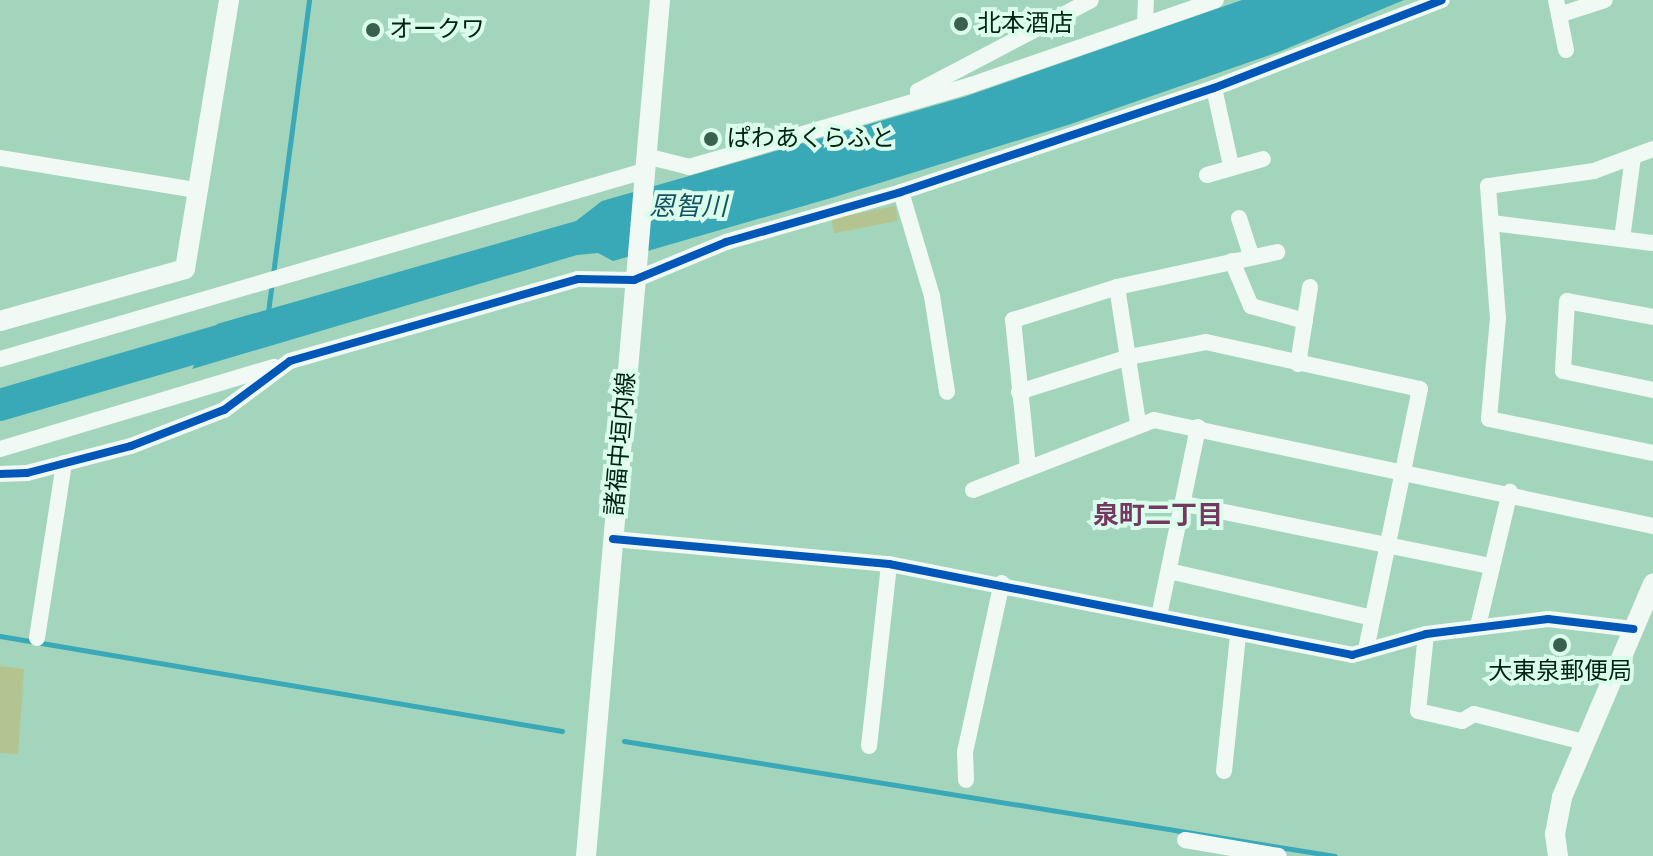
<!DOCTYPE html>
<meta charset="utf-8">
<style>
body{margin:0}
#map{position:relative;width:1653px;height:856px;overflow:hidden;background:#a3d5bc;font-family:"DejaVu Sans","Noto Sans JP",sans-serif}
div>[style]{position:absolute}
.green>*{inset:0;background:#b4c491;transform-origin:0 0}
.water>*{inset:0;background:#39a8b7}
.stream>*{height:5px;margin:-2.5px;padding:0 2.5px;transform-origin:2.5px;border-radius:2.5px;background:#39a8b7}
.river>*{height:32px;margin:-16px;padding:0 16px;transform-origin:16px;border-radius:16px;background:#39a8b7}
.minor>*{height:16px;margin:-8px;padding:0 8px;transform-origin:8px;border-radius:8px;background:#f1f9f5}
.tertiary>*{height:20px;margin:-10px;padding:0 10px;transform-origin:10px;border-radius:10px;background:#f1f9f5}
.cycleway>*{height:8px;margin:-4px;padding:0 4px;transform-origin:4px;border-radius:4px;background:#0057b8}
.dots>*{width:22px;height:22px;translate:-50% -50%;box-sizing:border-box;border:4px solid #dbfdeb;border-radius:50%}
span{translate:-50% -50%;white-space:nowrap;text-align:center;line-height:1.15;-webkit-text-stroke:8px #dbfdeb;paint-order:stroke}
.poi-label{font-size:24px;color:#002313}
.left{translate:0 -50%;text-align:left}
.street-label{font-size:24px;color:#002313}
.water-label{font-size:26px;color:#145365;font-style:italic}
.neighbourhood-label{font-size:26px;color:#753961;font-weight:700}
</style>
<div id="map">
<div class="green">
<div style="left:895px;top:206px;width:15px;height:65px;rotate:79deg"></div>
<div style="clip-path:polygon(0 666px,24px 669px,18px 754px,0 753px)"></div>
</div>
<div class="water">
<div style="clip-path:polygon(1242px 0,1404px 0,1281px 51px,1071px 124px,831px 198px,613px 261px,598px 253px,577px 255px,192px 369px,217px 324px,576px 221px,602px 201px,964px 97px)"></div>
</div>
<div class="stream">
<div style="left:268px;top:312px;width:315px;rotate:-82.5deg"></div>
<div style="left:0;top:636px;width:570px;rotate:9.59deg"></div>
<div style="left:624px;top:741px;width:720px;rotate:9.19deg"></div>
</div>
<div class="river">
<div style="left:0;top:405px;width:256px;rotate:-16.3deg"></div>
</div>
<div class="minor">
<div style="left:1556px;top:0;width:51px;rotate:78.7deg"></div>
<div style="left:1559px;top:15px;width:48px;rotate:-18.1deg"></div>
<div style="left:1145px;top:25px;width:25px;rotate:-88deg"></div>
<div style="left:1214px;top:88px;width:79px;rotate:77.6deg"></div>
<div style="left:918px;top:98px;width:7px;rotate:-90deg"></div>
<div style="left:918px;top:91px;width:195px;rotate:-27.7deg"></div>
<div style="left:1653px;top:149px;width:63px;rotate:159.6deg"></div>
<div style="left:1594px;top:171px;width:107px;rotate:171.9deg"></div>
<div style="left:1488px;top:186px;width:132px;rotate:85.7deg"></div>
<div style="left:1498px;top:318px;width:101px;rotate:95.1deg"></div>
<div style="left:1489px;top:419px;width:167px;rotate:11.7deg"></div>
<div style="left:646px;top:156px;width:44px;rotate:14.3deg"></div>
<div style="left:689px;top:167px;width:294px;rotate:-16.2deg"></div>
<div style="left:971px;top:85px;width:259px;rotate:-19.1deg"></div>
<div style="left:0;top:158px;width:199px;rotate:9.3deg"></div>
<div style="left:1207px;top:175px;width:58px;rotate:-15.9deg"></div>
<div style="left:901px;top:192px;width:109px;rotate:73.4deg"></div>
<div style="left:932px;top:296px;width:97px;rotate:81.1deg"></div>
<div style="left:1239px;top:218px;width:40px;rotate:72deg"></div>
<div style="left:1492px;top:223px;width:162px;rotate:7.1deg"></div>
<div style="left:1622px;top:239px;width:83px;rotate:-82.4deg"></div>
<div style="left:1232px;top:261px;width:49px;rotate:67.1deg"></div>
<div style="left:1251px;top:306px;width:56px;rotate:15.5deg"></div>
<div style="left:1117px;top:287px;width:138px;rotate:81.2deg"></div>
<div style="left:1653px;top:317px;width:87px;rotate:-169.5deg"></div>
<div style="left:1567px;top:301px;width:70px;rotate:93.3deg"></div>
<div style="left:1563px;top:371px;width:92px;rotate:11.9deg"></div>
<div style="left:0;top:359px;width:671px;rotate:-16.27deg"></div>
<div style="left:1298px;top:364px;width:78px;rotate:-81.1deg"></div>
<div style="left:1019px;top:392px;width:115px;rotate:-17.7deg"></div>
<div style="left:1129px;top:357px;width:78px;rotate:-11deg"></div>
<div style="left:1206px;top:342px;width:219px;rotate:12.4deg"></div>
<div style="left:1420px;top:389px;width:267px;rotate:101.7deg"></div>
<div style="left:0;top:449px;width:286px;rotate:-16.7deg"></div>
<div style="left:1028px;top:467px;width:148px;rotate:-95.8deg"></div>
<div style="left:1013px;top:320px;width:109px;rotate:-17.6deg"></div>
<div style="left:1117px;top:287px;width:164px;rotate:-12.3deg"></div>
<div style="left:0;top:474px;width:27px;rotate:-2deg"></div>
<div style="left:27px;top:473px;width:107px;rotate:-14.6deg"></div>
<div style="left:131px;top:446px;width:100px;rotate:-21.2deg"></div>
<div style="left:224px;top:410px;width:82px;rotate:-36.6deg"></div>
<div style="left:290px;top:361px;width:299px;rotate:-15.9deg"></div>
<div style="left:578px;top:279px;width:56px;rotate:1deg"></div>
<div style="left:634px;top:280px;width:100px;rotate:-22.4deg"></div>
<div style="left:726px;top:242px;width:182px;rotate:-15.9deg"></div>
<div style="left:901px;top:192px;width:330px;rotate:-18.4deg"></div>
<div style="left:1214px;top:88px;width:244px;rotate:-21.1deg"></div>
<div style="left:973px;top:490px;width:194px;rotate:-21.1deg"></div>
<div style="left:1154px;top:420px;width:510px;rotate:11.99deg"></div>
<div style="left:1185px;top:504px;width:312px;rotate:11.5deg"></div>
<div style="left:613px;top:539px;width:277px;rotate:5.2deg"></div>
<div style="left:889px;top:564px;width:472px;rotate:11.1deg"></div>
<div style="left:1352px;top:655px;width:77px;rotate:-15.8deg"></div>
<div style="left:1426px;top:634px;width:123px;rotate:-7deg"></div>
<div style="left:1548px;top:619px;width:86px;rotate:6.7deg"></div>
<div style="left:1169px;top:571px;width:208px;rotate:13deg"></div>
<div style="left:1159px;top:616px;width:193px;rotate:-78.3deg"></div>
<div style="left:1478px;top:626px;width:138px;rotate:-76.6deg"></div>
<div style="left:1426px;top:634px;width:77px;rotate:95.9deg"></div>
<div style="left:1418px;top:711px;width:45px;rotate:12.8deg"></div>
<div style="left:1462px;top:721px;width:14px;rotate:-30deg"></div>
<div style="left:1474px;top:714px;width:114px;rotate:14.3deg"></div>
<div style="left:37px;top:638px;width:177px;rotate:-81.2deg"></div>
<div style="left:869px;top:746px;width:183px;rotate:-83.7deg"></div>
<div style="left:1224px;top:771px;width:136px;rotate:-84.1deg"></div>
<div style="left:966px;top:780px;width:28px;rotate:-92deg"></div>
<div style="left:965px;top:752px;width:173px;rotate:-77.7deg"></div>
<div style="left:1185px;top:840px;width:95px;rotate:9.7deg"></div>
</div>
<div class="tertiary">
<div style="left:0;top:321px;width:192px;rotate:-15.7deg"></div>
<div style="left:185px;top:269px;width:273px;rotate:-80.7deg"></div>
<div style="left:586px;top:856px;width:859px;rotate:-85.06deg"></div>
<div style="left:1558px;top:856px;width:22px;rotate:-98deg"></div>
<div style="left:1555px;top:834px;width:38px;rotate:-79deg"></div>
<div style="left:1562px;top:797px;width:232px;rotate:-66.9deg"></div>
</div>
<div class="cycleway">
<div style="left:0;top:474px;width:27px;rotate:-2deg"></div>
<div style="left:27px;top:473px;width:107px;rotate:-14.6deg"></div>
<div style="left:131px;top:446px;width:100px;rotate:-21.2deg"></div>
<div style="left:224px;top:410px;width:82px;rotate:-36.6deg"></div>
<div style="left:290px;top:361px;width:299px;rotate:-15.9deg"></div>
<div style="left:578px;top:279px;width:56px;rotate:1deg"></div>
<div style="left:634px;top:280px;width:100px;rotate:-22.4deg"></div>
<div style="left:726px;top:242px;width:182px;rotate:-15.9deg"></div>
<div style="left:901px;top:192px;width:330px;rotate:-18.4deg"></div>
<div style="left:1214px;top:88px;width:244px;rotate:-21.1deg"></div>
<div style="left:613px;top:539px;width:277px;rotate:5.2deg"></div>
<div style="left:889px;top:564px;width:472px;rotate:11.1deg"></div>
<div style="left:1352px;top:655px;width:77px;rotate:-15.8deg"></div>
<div style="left:1426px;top:634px;width:123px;rotate:-7deg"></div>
<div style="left:1548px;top:619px;width:86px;rotate:6.7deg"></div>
</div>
<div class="dots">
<div style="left:961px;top:24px;background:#39614e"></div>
<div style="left:373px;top:30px;background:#39614e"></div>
<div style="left:711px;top:139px;background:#39614e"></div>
<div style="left:1560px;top:645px;background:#39614e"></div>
</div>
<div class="poi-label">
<span class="left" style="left:977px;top:24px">北本酒店</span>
<span class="left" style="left:389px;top:30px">オークワ</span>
<span class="left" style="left:727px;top:139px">ぱわあくらふと</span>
<span style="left:1560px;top:672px">大東泉郵便局</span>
</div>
<div class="street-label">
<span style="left:621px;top:444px;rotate:-85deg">諸福中垣内線</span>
</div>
<div class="water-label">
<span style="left:688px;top:207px">恩智川</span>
</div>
<div class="neighbourhood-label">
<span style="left:1158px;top:516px">泉町二丁目</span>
</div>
</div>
